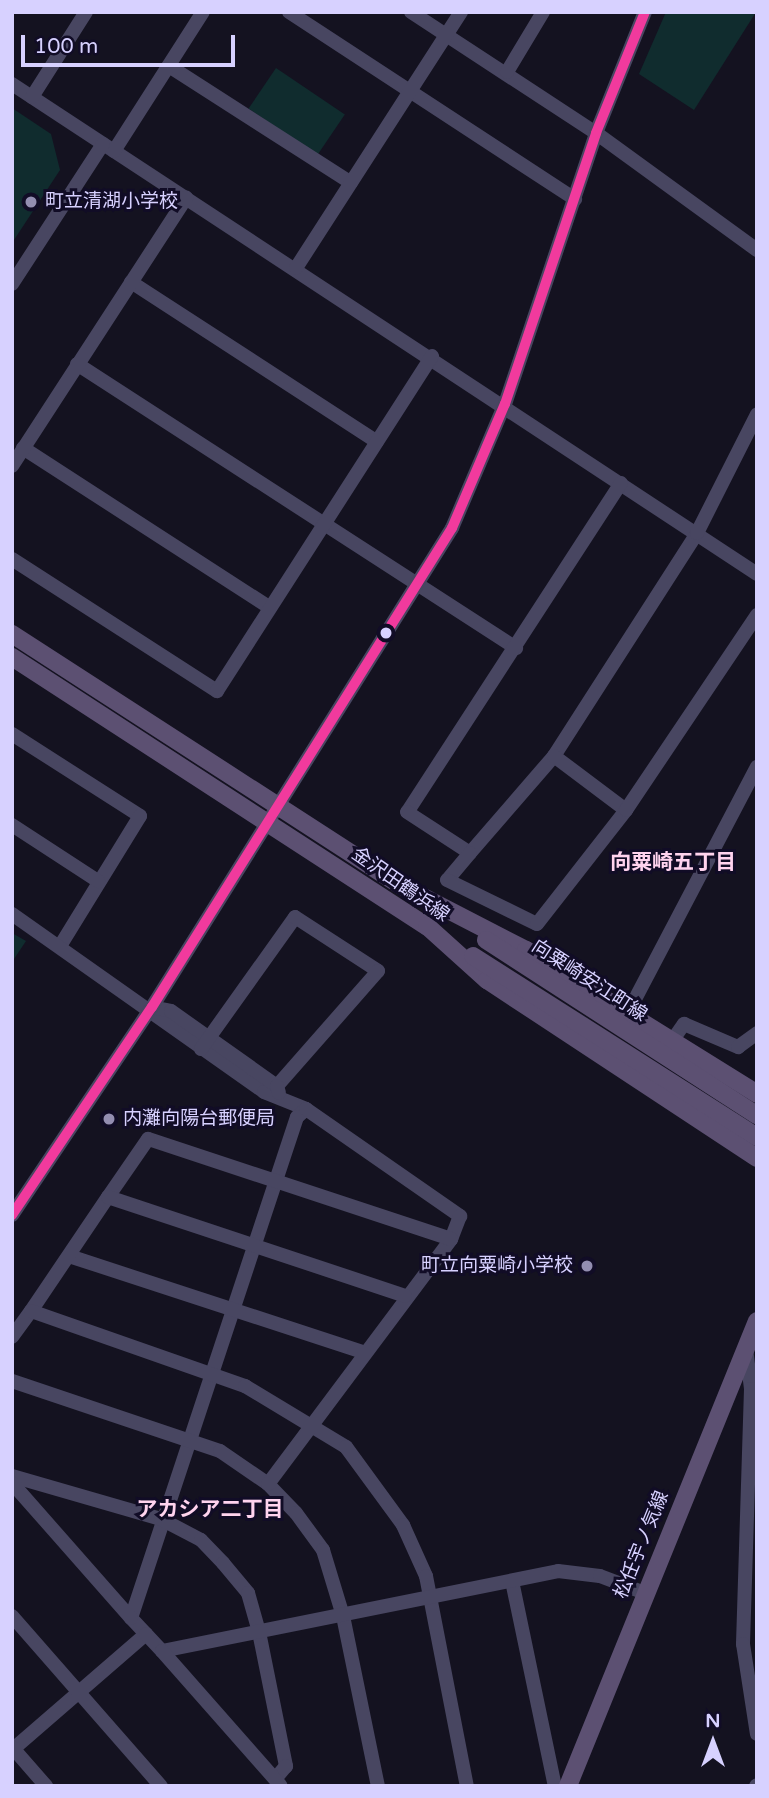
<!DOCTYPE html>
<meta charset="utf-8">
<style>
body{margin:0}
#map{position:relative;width:769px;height:1798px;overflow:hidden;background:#141220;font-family:"Varela Round","Noto Sans JP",sans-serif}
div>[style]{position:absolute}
.green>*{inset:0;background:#102c2e;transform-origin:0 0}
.minor>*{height:14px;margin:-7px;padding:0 7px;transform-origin:7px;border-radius:7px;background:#484661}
.major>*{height:18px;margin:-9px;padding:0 9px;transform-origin:9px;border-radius:9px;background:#5c5072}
.bus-1>*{height:10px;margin:-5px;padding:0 5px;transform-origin:5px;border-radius:5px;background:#f13a9d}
.dots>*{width:19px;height:19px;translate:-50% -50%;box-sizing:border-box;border:4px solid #110c26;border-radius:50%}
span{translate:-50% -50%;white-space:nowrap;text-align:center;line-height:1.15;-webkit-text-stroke:6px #110c26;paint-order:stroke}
.poi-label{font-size:19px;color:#d7d1ff}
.left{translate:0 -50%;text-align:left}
.right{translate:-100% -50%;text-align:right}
.street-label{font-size:19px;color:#d7d1ff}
.neighbourhood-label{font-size:21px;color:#ffd3ee;font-weight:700}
.frame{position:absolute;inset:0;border:14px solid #d7d1ff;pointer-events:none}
.north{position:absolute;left:678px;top:1707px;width:70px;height:70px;-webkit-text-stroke:5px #110c26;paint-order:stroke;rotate:0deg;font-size:19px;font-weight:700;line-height:28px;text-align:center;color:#d7d1ff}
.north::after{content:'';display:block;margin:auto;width:24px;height:32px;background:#d7d1ff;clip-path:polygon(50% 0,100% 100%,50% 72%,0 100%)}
.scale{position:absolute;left:21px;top:35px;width:214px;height:32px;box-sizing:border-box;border:4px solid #d7d1ff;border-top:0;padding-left:9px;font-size:21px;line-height:24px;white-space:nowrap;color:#d7d1ff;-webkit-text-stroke:5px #110c26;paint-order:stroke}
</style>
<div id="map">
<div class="green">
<div style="clip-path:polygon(666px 12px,756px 12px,694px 110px,639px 74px)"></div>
<div style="left:276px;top:68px;width:83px;height:49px;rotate:34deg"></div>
<div style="clip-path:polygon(12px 108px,51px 134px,60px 170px,12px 243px)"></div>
<div style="clip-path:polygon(12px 933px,26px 941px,12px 962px)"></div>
</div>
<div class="minor">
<div style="left:289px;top:12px;width:342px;rotate:33.2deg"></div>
<div style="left:411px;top:12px;width:221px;rotate:33.2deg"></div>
<div style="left:596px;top:133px;width:199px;rotate:36deg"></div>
<div style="left:169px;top:66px;width:216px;rotate:32.7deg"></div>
<div style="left:507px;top:72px;width:70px;rotate:-59deg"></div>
<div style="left:12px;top:84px;width:892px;rotate:33.33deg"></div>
<div style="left:32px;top:97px;width:101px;rotate:-57.6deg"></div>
<div style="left:114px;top:151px;width:165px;rotate:-57.4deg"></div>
<div style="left:296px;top:268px;width:305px;rotate:-57.2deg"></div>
<div style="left:131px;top:282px;width:293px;rotate:33deg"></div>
<div style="left:12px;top:284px;width:167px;rotate:-57deg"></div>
<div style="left:77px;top:364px;width:523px;rotate:32.9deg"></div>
<div style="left:23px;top:448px;width:294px;rotate:32.9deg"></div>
<div style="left:12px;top:466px;width:320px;rotate:-57deg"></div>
<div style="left:621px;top:483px;width:392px;rotate:123deg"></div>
<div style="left:407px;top:812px;width:75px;rotate:33.1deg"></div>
<div style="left:470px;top:853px;width:128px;rotate:-49.1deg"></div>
<div style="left:554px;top:756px;width:265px;rotate:-57.3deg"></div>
<div style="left:697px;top:533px;width:133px;rotate:-63.2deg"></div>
<div style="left:12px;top:559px;width:244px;rotate:32.8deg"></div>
<div style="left:217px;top:691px;width:398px;rotate:-57.3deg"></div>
<div style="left:12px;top:734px;width:152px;rotate:32.6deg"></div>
<div style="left:140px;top:816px;width:153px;rotate:121.6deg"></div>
<div style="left:554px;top:756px;width:90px;rotate:36.9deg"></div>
<div style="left:12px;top:825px;width:103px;rotate:33.1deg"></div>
<div style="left:470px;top:853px;width:35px;rotate:130deg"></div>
<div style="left:447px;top:880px;width:100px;rotate:26.1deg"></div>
<div style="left:537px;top:924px;width:145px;rotate:-52deg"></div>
<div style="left:626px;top:810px;width:235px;rotate:-56.1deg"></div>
<div style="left:12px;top:914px;width:309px;rotate:35.2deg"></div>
<div style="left:264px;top:1092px;width:45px;rotate:22deg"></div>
<div style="left:306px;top:1109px;width:12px;rotate:138deg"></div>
<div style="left:297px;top:1117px;width:528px;rotate:108.33deg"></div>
<div style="left:131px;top:1618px;width:22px;rotate:47deg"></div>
<div style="left:146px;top:1634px;width:177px;rotate:139.1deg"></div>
<div style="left:633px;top:1003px;width:267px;rotate:-62.3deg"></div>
<div style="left:152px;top:1007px;width:19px;rotate:12deg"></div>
<div style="left:171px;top:1011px;width:130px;rotate:35.3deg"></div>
<div style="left:672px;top:1041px;width:21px;rotate:-55deg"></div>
<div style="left:684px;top:1024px;width:59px;rotate:23.1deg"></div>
<div style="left:738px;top:1047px;width:24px;rotate:-36deg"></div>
<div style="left:201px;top:1049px;width:162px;rotate:-54.5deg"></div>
<div style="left:295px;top:917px;width:99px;rotate:33deg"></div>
<div style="left:378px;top:971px;width:153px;rotate:131.3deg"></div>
<div style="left:277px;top:1086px;width:7px;rotate:74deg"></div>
<div style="left:306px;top:1109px;width:188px;rotate:34.8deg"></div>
<div style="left:460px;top:1216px;width:25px;rotate:111deg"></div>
<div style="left:12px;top:1215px;width:251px;rotate:-56.1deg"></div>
<div style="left:152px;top:1007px;width:565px;rotate:-57.94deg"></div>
<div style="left:452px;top:528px;width:135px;rotate:-66.9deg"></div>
<div style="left:505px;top:404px;width:286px;rotate:-71.4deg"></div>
<div style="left:596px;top:133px;width:131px;rotate:-68deg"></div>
<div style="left:69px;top:1256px;width:311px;rotate:18.1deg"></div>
<div style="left:31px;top:1311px;width:138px;rotate:-56deg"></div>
<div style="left:12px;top:1337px;width:32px;rotate:-54deg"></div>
<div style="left:31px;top:1311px;width:227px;rotate:19.3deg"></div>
<div style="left:245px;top:1386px;width:118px;rotate:31.1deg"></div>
<div style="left:346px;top:1447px;width:97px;rotate:53.8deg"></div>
<div style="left:403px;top:1525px;width:56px;rotate:65.7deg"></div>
<div style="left:426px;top:1576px;width:214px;rotate:79deg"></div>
<div style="left:746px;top:1348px;width:41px;rotate:83deg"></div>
<div style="left:751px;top:1389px;width:255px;rotate:91.8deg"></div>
<div style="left:743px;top:1644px;width:91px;rotate:81.2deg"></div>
<div style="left:12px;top:1381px;width:219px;rotate:18.6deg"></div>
<div style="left:220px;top:1451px;width:58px;rotate:34.5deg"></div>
<div style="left:268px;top:1484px;width:40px;rotate:46deg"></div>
<div style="left:296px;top:1513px;width:46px;rotate:53.9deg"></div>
<div style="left:323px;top:1550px;width:69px;rotate:73.1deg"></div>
<div style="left:343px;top:1616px;width:174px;rotate:78.4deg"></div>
<div style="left:12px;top:1476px;width:155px;rotate:16.1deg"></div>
<div style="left:161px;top:1519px;width:45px;rotate:27.7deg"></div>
<div style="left:201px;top:1540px;width:32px;rotate:46deg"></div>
<div style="left:223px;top:1563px;width:39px;rotate:50deg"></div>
<div style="left:248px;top:1593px;width:41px;rotate:74.2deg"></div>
<div style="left:259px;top:1632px;width:137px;rotate:78.6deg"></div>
<div style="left:286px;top:1766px;width:16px;rotate:130deg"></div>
<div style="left:12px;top:1483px;width:180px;rotate:48.6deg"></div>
<div style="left:268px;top:1484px;width:306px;rotate:-53.2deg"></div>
<div style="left:451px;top:1239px;width:319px;rotate:-161.7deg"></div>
<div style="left:148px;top:1139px;width:70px;rotate:124.6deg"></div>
<div style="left:108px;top:1197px;width:313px;rotate:18.4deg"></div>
<div style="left:512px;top:1581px;width:209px;rotate:78.2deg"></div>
<div style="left:12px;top:1616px;width:226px;rotate:48.8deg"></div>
<div style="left:146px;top:1634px;width:23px;rotate:47deg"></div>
<div style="left:162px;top:1651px;width:404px;rotate:-11.4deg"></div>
<div style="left:558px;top:1571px;width:42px;rotate:6.8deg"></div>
<div style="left:600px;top:1576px;width:48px;rotate:20.7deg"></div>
<div style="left:162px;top:1651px;width:179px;rotate:48.6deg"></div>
<div style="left:12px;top:1747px;width:52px;rotate:48.9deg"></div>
<div style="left:756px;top:1786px;width:1px;rotate:-45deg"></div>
</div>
<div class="major">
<div style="left:12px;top:634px;width:460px;rotate:32.9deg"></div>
<div style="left:398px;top:884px;width:144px;rotate:27.3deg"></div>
<div style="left:526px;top:950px;width:272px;rotate:31.9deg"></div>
<div style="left:12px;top:657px;width:495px;rotate:33deg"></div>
<div style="left:427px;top:926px;width:81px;rotate:42deg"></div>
<div style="left:487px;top:980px;width:323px;rotate:33.4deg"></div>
<div style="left:486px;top:940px;width:323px;rotate:32.9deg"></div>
<div style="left:473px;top:956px;width:337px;rotate:32.5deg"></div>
<div style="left:568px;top:1786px;width:502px;rotate:-67.88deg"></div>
</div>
<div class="bus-1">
<div style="left:12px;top:1215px;width:251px;rotate:-56.1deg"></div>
<div style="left:152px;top:1007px;width:565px;rotate:-57.94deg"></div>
<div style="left:452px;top:528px;width:135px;rotate:-66.9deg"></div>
<div style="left:505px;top:404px;width:286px;rotate:-71.4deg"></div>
<div style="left:596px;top:133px;width:131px;rotate:-68deg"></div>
</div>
<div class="dots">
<div style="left:31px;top:202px;background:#938eb1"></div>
<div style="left:386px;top:633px;background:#d7d1ff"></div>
<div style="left:109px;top:1119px;background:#938eb1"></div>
<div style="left:587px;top:1266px;background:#938eb1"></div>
</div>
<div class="poi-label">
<span class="left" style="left:45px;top:202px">町立清湖小学校</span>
<span class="left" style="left:123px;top:1119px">内灘向陽台郵便局</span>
<span class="right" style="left:573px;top:1266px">町立向粟崎小学校</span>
</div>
<div class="street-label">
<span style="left:400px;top:885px;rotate:35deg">金沢田鶴浜線</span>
<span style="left:589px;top:981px;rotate:33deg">向粟崎安江町線</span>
<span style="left:642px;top:1545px;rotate:-68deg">松任宇ノ気線</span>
</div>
<div class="neighbourhood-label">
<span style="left:673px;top:863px">向粟崎五丁目</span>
<span style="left:210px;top:1510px">アカシア二丁目</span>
</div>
<div class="frame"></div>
<div class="north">N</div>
<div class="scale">100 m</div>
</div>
